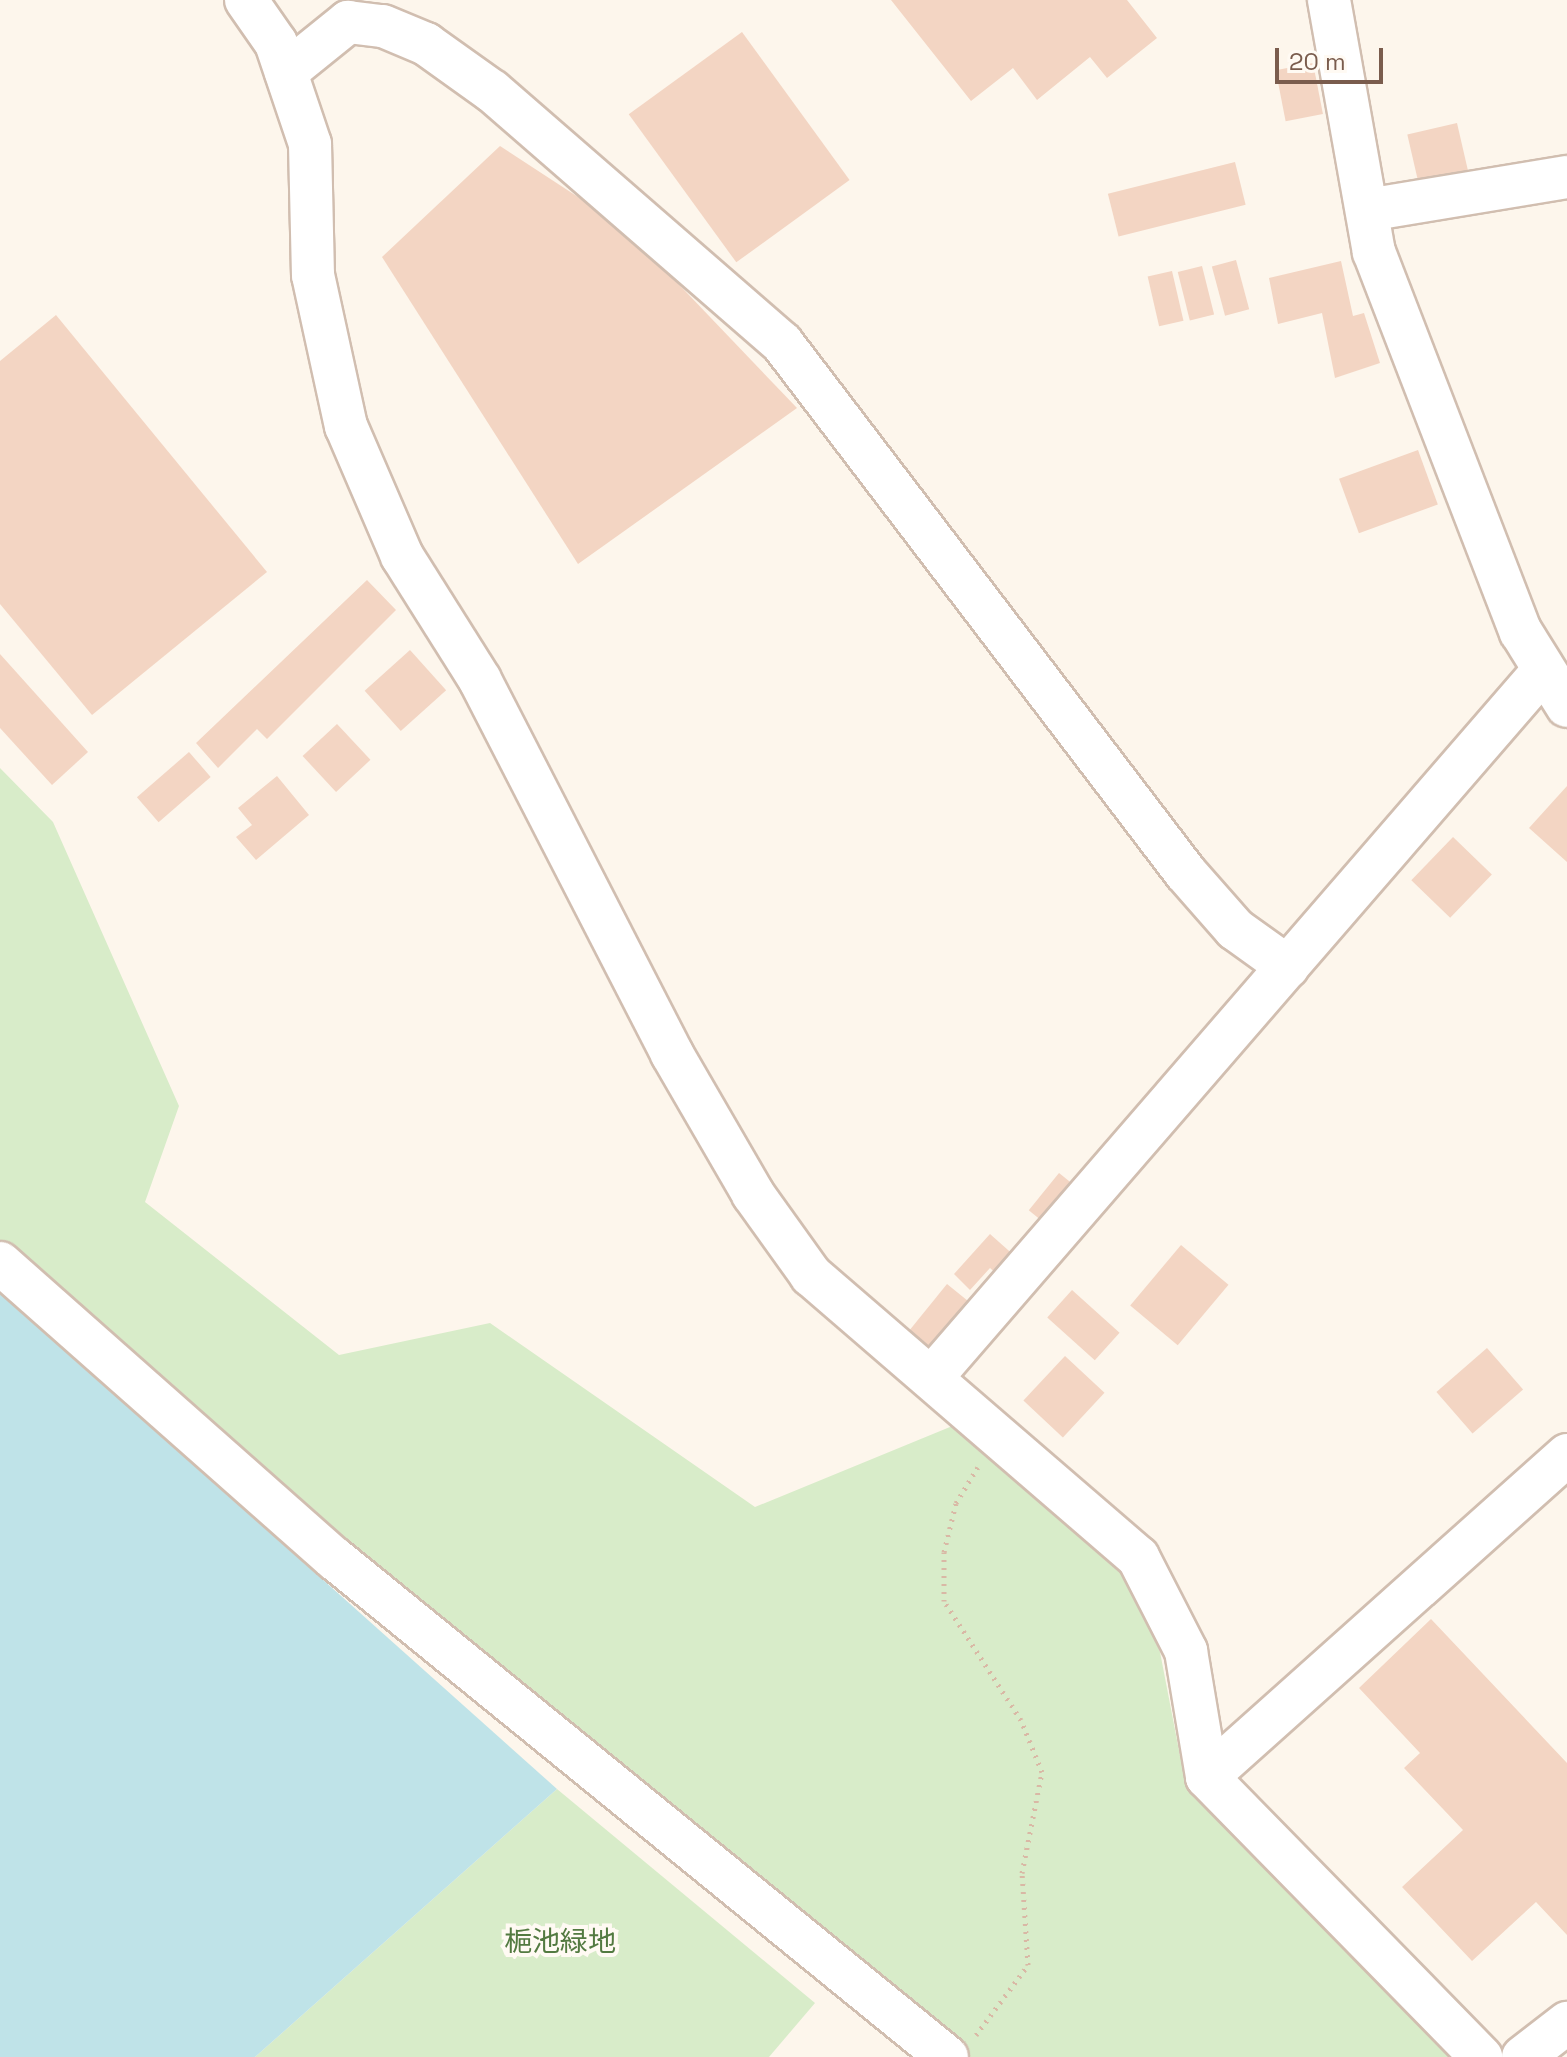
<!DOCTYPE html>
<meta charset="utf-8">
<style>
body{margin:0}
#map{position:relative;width:1567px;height:2057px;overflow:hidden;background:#fdf6ec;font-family:"Space Grotesk","Noto Sans JP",sans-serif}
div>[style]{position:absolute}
.green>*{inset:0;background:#d8ecc9}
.water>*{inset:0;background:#bfe3e8}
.building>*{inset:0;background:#f3d5c3;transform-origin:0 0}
.path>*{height:5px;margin-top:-2.5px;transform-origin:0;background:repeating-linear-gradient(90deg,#d9b8a5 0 2px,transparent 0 8px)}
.roads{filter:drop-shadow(2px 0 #d1beb0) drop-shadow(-2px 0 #d1beb0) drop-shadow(0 2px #d1beb0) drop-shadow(0 -2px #d1beb0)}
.street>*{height:42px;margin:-21px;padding:0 21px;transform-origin:21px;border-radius:21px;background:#fff}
span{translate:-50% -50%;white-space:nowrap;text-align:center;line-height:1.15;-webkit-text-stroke:8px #fffaf3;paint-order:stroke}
.park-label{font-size:28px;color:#537a41}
.scale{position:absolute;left:1275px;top:48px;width:108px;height:36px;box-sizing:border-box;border:4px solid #7a5c4d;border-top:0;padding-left:10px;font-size:24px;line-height:28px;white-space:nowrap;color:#7a5c4d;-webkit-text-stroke:6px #fffaf3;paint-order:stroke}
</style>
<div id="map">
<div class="green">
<div style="clip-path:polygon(0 768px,53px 822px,179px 1106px,145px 1202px,339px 1355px,490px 1323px,755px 1507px,967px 1420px,1124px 1572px,1160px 1652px,1182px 1766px,1460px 2057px,970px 2057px,710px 1856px,343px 1549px,0 1240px)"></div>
<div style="clip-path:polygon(557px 1789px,815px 2003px,769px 2057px,255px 2057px)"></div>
</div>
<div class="water">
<div style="clip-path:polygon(0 1291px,557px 1789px,255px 2057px,0 2057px)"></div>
</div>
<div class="building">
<div style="clip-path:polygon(891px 0,1127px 0,1157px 38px,1107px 78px,1090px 57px,1037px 100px,1013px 68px,971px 101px)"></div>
<div style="left:742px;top:32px;width:183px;height:140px;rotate:54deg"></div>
<div style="left:1313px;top:63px;width:52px;height:38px;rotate:79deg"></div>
<div style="left:1457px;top:123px;width:50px;height:51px;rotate:77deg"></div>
<div style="clip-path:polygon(500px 146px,624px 227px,797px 408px,578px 564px,382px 257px)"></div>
<div style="left:1235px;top:162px;width:44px;height:131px;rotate:76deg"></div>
<div style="left:1236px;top:260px;width:51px;height:25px;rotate:75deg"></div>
<div style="clip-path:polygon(1341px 261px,1353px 316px,1364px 313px,1380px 363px,1335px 378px,1322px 313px,1278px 324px,1269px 278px)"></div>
<div style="left:1202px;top:266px;width:50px;height:25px;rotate:76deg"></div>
<div style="left:1172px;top:271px;width:51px;height:25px;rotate:77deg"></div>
<div style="clip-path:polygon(56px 315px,267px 572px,92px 715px,0 604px,0 361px)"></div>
<div style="left:1418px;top:450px;width:58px;height:84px;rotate:70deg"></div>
<div style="clip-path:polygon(367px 580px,396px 610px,267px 739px,257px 729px,218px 768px,196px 743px)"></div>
<div style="left:410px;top:650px;width:54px;height:61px;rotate:48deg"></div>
<div style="clip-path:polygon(0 654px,88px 752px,52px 785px,0 728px)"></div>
<div style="left:337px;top:724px;width:49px;height:47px;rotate:47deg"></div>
<div style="left:189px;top:752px;width:33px;height:69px;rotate:49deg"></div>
<div style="clip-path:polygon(277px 776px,309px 815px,256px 860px,236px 837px,252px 825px,238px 808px)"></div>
<div style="clip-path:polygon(1567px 786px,1567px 862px,1529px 828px)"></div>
<div style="left:1453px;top:837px;width:54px;height:60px;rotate:44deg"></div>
<div style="left:1059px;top:1173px;width:26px;height:48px;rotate:39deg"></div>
<div style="clip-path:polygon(990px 1234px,1017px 1258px,1000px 1277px,990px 1268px,970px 1290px,954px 1274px)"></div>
<div style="left:1181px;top:1245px;width:62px;height:79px;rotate:40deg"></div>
<div style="left:947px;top:1284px;width:27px;height:65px;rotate:39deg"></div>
<div style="left:1072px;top:1290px;width:64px;height:37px;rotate:42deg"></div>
<div style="left:1487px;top:1348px;width:55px;height:67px;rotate:49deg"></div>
<div style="left:1065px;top:1356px;width:54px;height:61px;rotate:43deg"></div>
<div style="clip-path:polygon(1431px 1619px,1567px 1763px,1567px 1935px,1536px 1902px,1472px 1961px,1402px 1887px,1463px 1830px,1404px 1768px,1420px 1753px,1359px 1688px)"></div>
</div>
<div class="path">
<div style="left:976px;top:2035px;width:87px;rotate:-53.4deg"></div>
<div style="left:1028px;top:1965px;width:92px;rotate:-93.7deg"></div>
<div style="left:1022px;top:1873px;width:103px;rotate:-78.8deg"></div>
<div style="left:1042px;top:1772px;width:56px;rotate:-112deg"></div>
<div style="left:1021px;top:1720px;width:142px;rotate:-122.9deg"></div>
<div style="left:944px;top:1601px;width:49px;rotate:-90deg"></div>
<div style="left:944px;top:1552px;width:50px;rotate:-76.2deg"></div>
<div style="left:956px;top:1503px;width:42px;rotate:-58.6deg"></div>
</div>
<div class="roads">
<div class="street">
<div style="left:246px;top:0;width:52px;rotate:55.1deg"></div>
<div style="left:276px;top:43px;width:107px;rotate:71.4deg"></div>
<div style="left:310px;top:144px;width:131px;rotate:88.7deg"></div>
<div style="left:313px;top:275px;width:155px;rotate:77.7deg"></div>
<div style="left:346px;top:426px;width:142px;rotate:66.7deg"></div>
<div style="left:402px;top:556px;width:146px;rotate:57.8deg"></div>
<div style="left:480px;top:680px;width:420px;rotate:62.8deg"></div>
<div style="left:672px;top:1054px;width:162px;rotate:59.9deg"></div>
<div style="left:753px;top:1194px;width:100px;rotate:54.4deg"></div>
<div style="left:811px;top:1275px;width:432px;rotate:40.8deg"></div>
<div style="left:1138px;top:1557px;width:106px;rotate:62.9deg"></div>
<div style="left:1186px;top:1651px;width:128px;rotate:80.5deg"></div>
<div style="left:1207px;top:1777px;width:392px;rotate:45.6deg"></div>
<div style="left:1329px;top:0;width:256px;rotate:79.9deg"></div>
<div style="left:1374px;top:252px;width:407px;rotate:68.9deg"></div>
<div style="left:1521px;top:632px;width:87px;rotate:58.1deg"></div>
<div style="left:286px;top:72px;width:80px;rotate:-38.9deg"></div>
<div style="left:348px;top:22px;width:35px;rotate:7deg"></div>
<div style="left:383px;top:26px;width:47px;rotate:22.7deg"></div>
<div style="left:426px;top:44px;width:81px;rotate:35.5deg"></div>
<div style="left:492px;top:91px;width:384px;rotate:41deg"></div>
<div style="left:782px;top:343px;width:665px;rotate:52.7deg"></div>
<div style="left:1185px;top:872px;width:76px;rotate:48.7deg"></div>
<div style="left:1235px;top:929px;width:65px;rotate:35.6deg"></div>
<div style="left:1367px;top:210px;width:203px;rotate:-9.4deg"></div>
<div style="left:0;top:1263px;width:447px;rotate:41.5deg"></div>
<div style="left:335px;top:1559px;width:789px;rotate:39.14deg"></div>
<div style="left:932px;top:1377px;width:934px;rotate:-49.13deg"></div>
<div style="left:1207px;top:1777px;width:483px;rotate:-41.8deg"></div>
<div style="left:1523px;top:2057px;width:56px;rotate:-37.7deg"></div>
</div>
</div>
<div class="park-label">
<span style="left:560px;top:1941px">梔池緑地</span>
</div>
<div class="scale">20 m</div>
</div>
